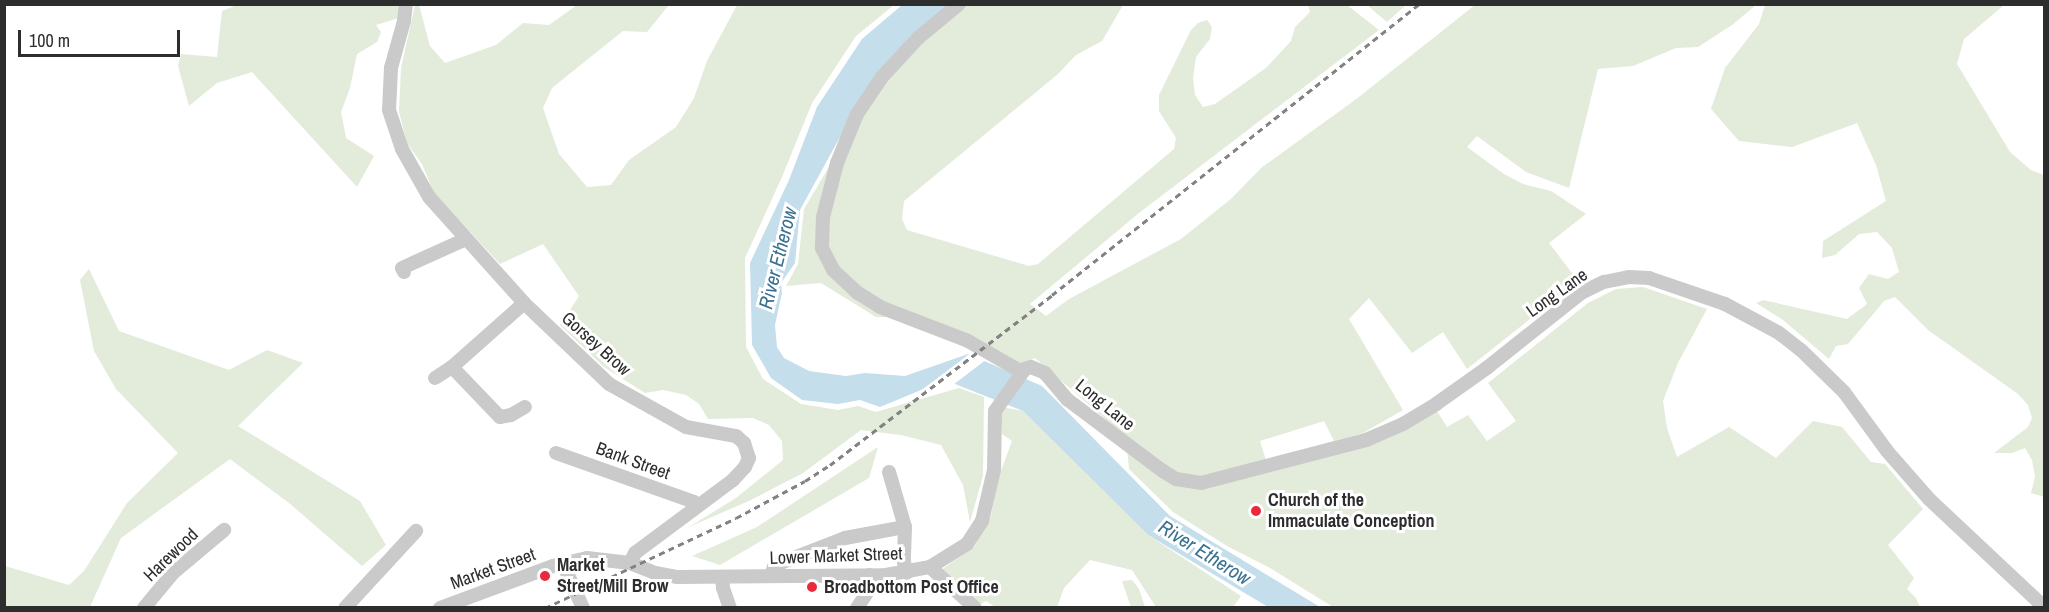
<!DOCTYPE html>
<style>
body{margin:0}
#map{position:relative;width:2049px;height:612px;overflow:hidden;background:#fff;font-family:"Archivo Narrow",sans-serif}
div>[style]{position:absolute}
.green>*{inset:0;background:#e3ebda}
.water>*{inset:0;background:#c5deec}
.pier>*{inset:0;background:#fff}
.minor>*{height:14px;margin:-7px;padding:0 7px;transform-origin:7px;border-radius:7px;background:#cacaca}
.rail>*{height:3px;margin-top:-1.5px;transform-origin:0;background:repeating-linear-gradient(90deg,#828282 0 6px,transparent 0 10.5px)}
.dots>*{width:16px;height:16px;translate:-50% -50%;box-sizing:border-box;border:3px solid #fff;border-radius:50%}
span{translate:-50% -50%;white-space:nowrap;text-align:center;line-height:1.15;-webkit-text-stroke:6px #fff;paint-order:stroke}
.street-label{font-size:18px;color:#2d2d2d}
.poi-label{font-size:18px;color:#2d2d2d;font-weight:700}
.left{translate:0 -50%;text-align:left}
.water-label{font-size:20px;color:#397191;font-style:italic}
.frame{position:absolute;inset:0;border:6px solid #2d2d2d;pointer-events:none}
.scale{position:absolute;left:18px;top:30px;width:162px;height:27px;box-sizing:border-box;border:3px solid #2d2d2d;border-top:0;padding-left:8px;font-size:18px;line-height:21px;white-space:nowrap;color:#2d2d2d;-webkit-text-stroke:4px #fff;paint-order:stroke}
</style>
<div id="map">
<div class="green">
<div style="clip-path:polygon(237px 5px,398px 5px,402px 17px,376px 25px,381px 32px,377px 42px,357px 54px,350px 88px,341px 112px,346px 138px,374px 156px,357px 187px,252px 72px,217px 83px,189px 106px,178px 66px,181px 54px,217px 57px,222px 11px)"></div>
<div style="clip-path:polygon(415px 5px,419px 5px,430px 46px,445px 63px,496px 45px,523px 23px,549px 25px,577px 5px,669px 5px,647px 32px,623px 31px,552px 88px,543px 108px,559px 154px,587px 187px,611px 185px,629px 160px,676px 127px,694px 98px,707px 61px,737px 5px,894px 5px,856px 36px,812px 103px,782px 177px,745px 258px,746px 347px,763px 379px,801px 404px,838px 410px,858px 406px,876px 412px,959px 388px,984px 397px,983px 476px,970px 522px,963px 485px,941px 445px,901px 435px,861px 430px,803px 473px,751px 500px,689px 527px,736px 498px,783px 460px,782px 441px,769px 425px,753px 418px,708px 419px,699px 404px,686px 395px,663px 390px,645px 393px,604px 367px,560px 325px,579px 296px,543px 244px,500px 264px,434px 193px,422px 164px,407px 143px,399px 112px,401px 68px)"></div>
<div style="clip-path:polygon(964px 5px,1123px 5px,1102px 41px,1076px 55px,1058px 74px,904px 201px,902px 219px,907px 230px,1029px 266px,1038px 264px,1174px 149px,1176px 138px,1159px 111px,1159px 95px,1191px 30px,1198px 23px,1207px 20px,1212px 27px,1210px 39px,1196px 57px,1193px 78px,1195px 95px,1203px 107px,1215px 104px,1266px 68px,1291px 41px,1295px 27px,1310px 12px,1308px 5px,1347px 5px,1379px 30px,1139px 213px,1030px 304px,1046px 316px,1069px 299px,1181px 239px,1232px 198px,1261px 168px,1355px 100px,1475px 5px,1756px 5px,1732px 25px,1698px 47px,1676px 48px,1633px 66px,1598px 69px,1569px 188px,1526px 172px,1477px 136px,1467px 147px,1504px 174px,1523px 184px,1551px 191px,1586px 214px,1549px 243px,1578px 281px,1467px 369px,1443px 332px,1412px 353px,1369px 298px,1349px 319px,1403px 410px,1363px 433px,1334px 441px,1324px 421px,1260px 441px,1269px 470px,1391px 436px,1437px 411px,1447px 427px,1468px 415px,1487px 441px,1516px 421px,1488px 383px,1588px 303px,1616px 289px,1643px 287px,1707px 309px,1678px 363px,1663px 401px,1667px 428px,1677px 457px,1729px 427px,1776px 458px,1813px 421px,1842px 427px,1871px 462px,1885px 464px,1923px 509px,1888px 545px,1914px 578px,1907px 589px,1916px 598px,1920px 607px,1333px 607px,1270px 568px,1227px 546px,1173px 512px,1129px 469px,1126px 437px,1035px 358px,1017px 366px,888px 317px,876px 317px,821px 283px,786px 286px,798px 264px,804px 209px,830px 165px,829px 216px,840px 161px,860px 115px,921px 39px)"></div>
<div style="clip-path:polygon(1367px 5px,1406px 5px,1387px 22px)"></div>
<div style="clip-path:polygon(1765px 5px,2004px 5px,1964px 39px,1957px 64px,2010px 152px,2031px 170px,2044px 175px,2044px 497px,2031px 493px,2035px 477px,2032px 460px,2025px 448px,2012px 453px,1994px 453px,2028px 427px,2032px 418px,2028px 405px,2018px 394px,1928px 330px,1895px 297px,1884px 301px,1848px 344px,1836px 346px,1829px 359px,1783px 320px,1756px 303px,1763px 300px,1847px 319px,1867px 304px,1859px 288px,1869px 274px,1888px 279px,1899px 272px,1892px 248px,1877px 232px,1859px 234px,1835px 255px,1822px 258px,1823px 241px,1886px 201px,1876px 165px,1857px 123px,1792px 147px,1739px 141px,1711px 109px,1725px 68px,1759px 24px)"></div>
<div style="clip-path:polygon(89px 269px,119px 331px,229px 370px,267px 350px,303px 363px,238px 426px,360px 501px,386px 545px,362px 566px,289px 503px,230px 459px,121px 538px,90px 607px,5px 607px,5px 566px,69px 585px,84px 571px,127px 503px,178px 453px,116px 389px,94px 351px,80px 280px)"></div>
<div style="clip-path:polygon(1001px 407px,1023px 411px,1148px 535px,1241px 596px,1233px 607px,1156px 607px,1132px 570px,1090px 560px,1064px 588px,1057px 607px,995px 607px,986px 601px,979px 605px,941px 570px,974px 547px,991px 516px,998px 479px,1012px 441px,1002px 434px)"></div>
<div style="clip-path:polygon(878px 447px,869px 478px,720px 565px,692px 556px,757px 527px)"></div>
<div style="clip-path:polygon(1132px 580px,1139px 589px,1145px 607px,1131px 607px,1122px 581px)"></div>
</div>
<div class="water">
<div style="clip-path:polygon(902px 5px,951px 5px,898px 50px,868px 86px,800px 210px,795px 263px,781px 283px,782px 293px,775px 325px,777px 347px,784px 358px,809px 371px,846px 376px,865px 373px,905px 376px,968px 354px,1042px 386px,1170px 516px,1320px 607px,1268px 607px,1148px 535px,1023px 411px,955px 384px,926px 388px,880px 407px,860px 400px,838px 404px,802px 400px,771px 378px,752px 345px,750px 263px,789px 180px,817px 107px,862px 39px)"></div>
</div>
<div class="pier">
<div style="clip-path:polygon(972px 352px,987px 359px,949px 388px,926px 390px,915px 395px)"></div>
</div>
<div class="minor">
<div style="left:406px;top:4px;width:17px;rotate:97deg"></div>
<div style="left:404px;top:21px;width:49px;rotate:105.5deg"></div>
<div style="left:391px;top:68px;width:42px;rotate:92.7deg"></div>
<div style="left:389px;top:110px;width:41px;rotate:71.6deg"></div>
<div style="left:402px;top:149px;width:55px;rotate:60.6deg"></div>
<div style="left:429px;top:197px;width:142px;rotate:48.1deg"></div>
<div style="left:524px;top:303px;width:117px;rotate:43.6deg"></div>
<div style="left:609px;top:384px;width:88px;rotate:29.2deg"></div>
<div style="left:686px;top:427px;width:51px;rotate:10.2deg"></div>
<div style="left:736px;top:436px;width:11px;rotate:41deg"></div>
<div style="left:744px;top:443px;width:16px;rotate:72deg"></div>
<div style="left:749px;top:458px;width:10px;rotate:114deg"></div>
<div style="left:745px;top:467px;width:18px;rotate:133deg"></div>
<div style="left:733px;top:480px;width:122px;rotate:143.3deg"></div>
<div style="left:635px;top:553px;width:11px;rotate:117deg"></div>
<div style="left:959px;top:4px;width:53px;rotate:140.3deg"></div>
<div style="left:918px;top:38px;width:53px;rotate:132.7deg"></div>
<div style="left:882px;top:77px;width:45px;rotate:124deg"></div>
<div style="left:857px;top:114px;width:53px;rotate:112.2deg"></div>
<div style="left:837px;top:163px;width:56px;rotate:104.5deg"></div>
<div style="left:823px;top:217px;width:31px;rotate:92deg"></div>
<div style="left:822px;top:248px;width:25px;rotate:63deg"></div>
<div style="left:833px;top:270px;width:34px;rotate:43deg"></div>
<div style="left:858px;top:293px;width:26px;rotate:32deg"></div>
<div style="left:880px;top:307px;width:94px;rotate:21.1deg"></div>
<div style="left:968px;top:341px;width:62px;rotate:29.9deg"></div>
<div style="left:404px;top:272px;width:4px;rotate:-117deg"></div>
<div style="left:402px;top:268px;width:70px;rotate:-24.4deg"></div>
<div style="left:452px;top:367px;width:69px;rotate:46.2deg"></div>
<div style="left:500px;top:417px;width:11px;rotate:-10deg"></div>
<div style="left:511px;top:415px;width:16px;rotate:-30deg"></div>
<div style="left:435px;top:378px;width:20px;rotate:-33deg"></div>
<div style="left:452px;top:367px;width:96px;rotate:-41.6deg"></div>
<div style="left:556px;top:453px;width:146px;rotate:19.5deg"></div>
<div style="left:694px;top:502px;width:5px;rotate:53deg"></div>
<div style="left:889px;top:472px;width:57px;rotate:73.8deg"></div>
<div style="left:905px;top:527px;width:35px;rotate:92deg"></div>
<div style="left:904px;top:562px;width:11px;rotate:75deg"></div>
<div style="left:563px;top:564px;width:48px;rotate:65.6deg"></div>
<div style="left:930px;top:567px;width:61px;rotate:42.3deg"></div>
<div style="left:771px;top:576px;width:9px;rotate:-72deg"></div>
<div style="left:774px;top:567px;width:5px;rotate:-37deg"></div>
<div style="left:778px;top:564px;width:72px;rotate:-21.2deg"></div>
<div style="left:845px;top:538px;width:61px;rotate:-10.4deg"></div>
<div style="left:722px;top:577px;width:11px;rotate:85deg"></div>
<div style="left:723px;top:588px;width:21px;rotate:71deg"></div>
<div style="left:144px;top:608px;width:45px;rotate:-50.4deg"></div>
<div style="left:173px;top:573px;width:67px;rotate:-40.1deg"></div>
<div style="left:345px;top:608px;width:105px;rotate:-47.3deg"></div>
<div style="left:440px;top:608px;width:121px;rotate:-20.4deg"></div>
<div style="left:553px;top:566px;width:35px;rotate:-13deg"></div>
<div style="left:587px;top:558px;width:43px;rotate:6.6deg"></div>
<div style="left:630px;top:563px;width:27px;rotate:22deg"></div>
<div style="left:655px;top:573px;width:22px;rotate:10deg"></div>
<div style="left:677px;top:577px;width:209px;rotate:-0.5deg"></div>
<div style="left:886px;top:575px;width:45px;rotate:-10.3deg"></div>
<div style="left:930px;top:567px;width:44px;rotate:-31.9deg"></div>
<div style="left:967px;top:544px;width:27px;rotate:-57deg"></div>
<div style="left:982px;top:521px;width:52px;rotate:-76.8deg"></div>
<div style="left:994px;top:470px;width:59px;rotate:-89deg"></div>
<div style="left:995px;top:411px;width:52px;rotate:-54.5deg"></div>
<div style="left:1025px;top:369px;width:6px;rotate:-18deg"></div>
<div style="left:1031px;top:367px;width:15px;rotate:23deg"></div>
<div style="left:1045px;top:373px;width:35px;rotate:50deg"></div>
<div style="left:1068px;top:400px;width:119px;rotate:36.8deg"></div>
<div style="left:1163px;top:471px;width:15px;rotate:32deg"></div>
<div style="left:1176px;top:479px;width:25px;rotate:9deg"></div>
<div style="left:1201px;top:483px;width:171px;rotate:-14.6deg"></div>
<div style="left:1366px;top:440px;width:40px;rotate:-23.4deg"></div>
<div style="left:1403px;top:424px;width:39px;rotate:-31deg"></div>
<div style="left:1436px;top:404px;width:64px;rotate:-35.4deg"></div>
<div style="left:1488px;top:367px;width:119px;rotate:-38.5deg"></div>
<div style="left:1581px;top:293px;width:25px;rotate:-26deg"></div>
<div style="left:1604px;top:282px;width:25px;rotate:-11deg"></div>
<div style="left:1629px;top:277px;width:20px;rotate:3deg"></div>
<div style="left:1649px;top:278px;width:80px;rotate:18.9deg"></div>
<div style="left:1725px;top:304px;width:61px;rotate:28.2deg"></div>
<div style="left:1779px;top:333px;width:28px;rotate:38deg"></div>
<div style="left:1801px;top:350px;width:60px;rotate:44.3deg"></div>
<div style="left:1844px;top:392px;width:73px;rotate:53.9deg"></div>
<div style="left:1887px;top:451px;width:64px;rotate:48.8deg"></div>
<div style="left:1929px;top:499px;width:158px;rotate:43.2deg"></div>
<div style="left:857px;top:608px;width:20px;rotate:-57deg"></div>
<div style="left:868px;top:591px;width:16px;rotate:-83deg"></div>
</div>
<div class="rail">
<div style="left:545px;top:608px;width:211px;rotate:-25.2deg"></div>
<div style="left:736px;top:518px;width:78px;rotate:-28.2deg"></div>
<div style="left:805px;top:481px;width:30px;rotate:-33deg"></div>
<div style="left:830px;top:465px;width:280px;rotate:-37.4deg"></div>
<div style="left:1052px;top:295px;width:468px;rotate:-38.4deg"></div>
</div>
<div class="dots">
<div style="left:1256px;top:511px;background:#ea293b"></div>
<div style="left:545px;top:576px;background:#ea293b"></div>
<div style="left:812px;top:587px;background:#ea293b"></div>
</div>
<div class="street-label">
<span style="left:1557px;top:293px;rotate:-35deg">Long Lane</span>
<span style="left:596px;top:344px;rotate:42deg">Gorsey Brow</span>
<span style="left:1105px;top:405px;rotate:39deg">Long Lane</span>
<span style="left:633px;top:461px;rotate:20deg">Bank Street</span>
<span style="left:171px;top:555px;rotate:-44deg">Harewood</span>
<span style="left:836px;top:556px;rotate:-2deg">Lower Market Street</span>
<span style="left:493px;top:569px;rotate:-20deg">Market Street</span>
</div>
<div class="poi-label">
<span class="left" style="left:1268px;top:511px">Church of the<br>Immaculate Conception</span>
<span class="left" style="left:557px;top:576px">Market<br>Street/Mill Brow</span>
<span class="left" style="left:824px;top:587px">Broadbottom Post Office</span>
</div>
<div class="water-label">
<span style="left:777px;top:258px;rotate:-76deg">River Etherow</span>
<span style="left:1205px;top:552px;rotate:32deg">River Etherow</span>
</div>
<div class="frame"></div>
<div class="scale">100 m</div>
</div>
